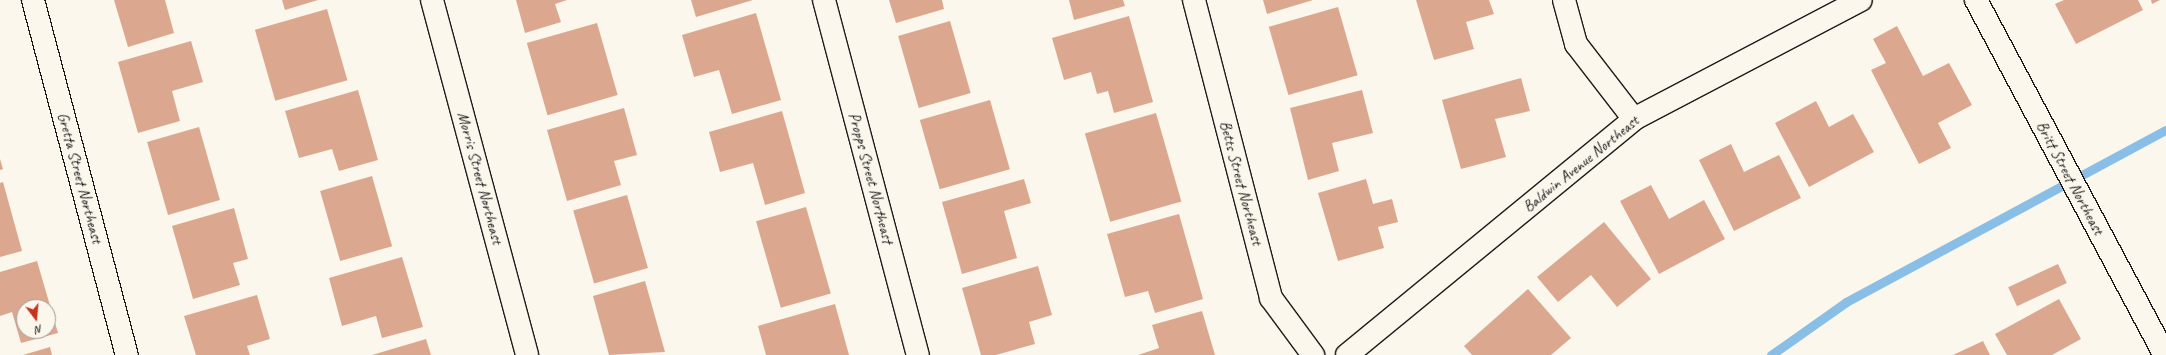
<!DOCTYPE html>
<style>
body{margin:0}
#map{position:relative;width:2166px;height:355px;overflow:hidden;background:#fbf7ec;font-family:Caveat,sans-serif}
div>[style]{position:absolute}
.stream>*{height:9px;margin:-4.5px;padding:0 4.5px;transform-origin:4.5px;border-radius:4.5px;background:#89bfe7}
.building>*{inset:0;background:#dba88f;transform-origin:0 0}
.roads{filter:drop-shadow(1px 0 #1c1c1c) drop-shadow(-1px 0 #1c1c1c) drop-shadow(0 1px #1c1c1c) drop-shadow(0 -1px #1c1c1c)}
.minor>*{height:22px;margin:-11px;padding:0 11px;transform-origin:11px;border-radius:11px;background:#fbf7ec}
span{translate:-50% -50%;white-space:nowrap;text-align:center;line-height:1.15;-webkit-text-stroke:4px #fbf7ec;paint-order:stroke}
.street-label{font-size:16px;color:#1c1c1c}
.north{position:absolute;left:16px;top:299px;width:40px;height:40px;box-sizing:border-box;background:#fbf7ec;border:1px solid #a29f99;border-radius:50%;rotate:164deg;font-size:11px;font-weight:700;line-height:16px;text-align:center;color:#1c1c1c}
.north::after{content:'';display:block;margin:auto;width:14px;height:18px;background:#c8321e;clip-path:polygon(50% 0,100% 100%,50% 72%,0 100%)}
</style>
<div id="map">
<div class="stream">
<div style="left:1771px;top:355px;width:92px;rotate:-35.2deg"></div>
<div style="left:1846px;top:302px;width:363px;rotate:-28.3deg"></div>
</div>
<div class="building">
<div style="clip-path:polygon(114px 0,165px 0,174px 33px,128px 47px)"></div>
<div style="clip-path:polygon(282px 0,318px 0,285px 10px)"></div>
<div style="clip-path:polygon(516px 0,567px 0,555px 4px,561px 22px,525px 33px)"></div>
<div style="clip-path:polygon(691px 0,753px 0,696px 17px)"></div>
<div style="clip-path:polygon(889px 0,942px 0,944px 9px,896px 23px)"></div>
<div style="clip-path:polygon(1069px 0,1123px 0,1125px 6px,1074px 20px)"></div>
<div style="clip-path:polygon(1263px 0,1313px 0,1267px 14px)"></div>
<div style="clip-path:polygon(1416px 0,1489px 0,1494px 14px,1466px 22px,1474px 49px,1434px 60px)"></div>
<div style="clip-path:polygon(2064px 0,2138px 0,2143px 10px,2076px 44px,2055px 4px)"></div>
<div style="clip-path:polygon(2151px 0,2160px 0,2152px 4px)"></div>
<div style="left:1338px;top:7px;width:71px;height:72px;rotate:74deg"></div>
<div style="left:327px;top:9px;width:74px;height:75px;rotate:74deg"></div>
<div style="clip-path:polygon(756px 13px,781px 100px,732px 114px,719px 70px,694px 77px,682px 35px)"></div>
<div style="clip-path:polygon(1129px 16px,1153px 102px,1114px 113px,1108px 91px,1097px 94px,1091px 72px,1064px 80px,1052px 38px)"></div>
<div style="left:950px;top:21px;width:75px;height:54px;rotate:74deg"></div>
<div style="left:597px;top:23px;width:75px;height:73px;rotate:74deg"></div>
<div style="clip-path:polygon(1897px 26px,1923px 76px,1949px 63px,1972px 105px,1938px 123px,1951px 148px,1919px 164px,1871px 70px,1886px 63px,1873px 39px)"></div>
<div style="clip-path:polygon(191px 41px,203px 82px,172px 91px,180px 121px,138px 133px,118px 62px)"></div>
<div style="clip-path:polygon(1521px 78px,1530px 111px,1495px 119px,1506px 157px,1461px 169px,1442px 100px)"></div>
<div style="clip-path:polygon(358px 90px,378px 160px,339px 171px,332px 149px,299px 158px,285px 111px)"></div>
<div style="clip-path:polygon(1362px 90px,1373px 133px,1332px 143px,1339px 171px,1308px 180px,1290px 108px)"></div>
<div style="left:990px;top:100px;width:72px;height:73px;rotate:74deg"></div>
<div style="clip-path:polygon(1816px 101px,1829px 127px,1853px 114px,1874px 152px,1809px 187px,1775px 123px)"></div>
<div style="clip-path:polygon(624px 108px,637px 155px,614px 161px,621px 185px,567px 201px,547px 130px)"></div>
<div style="clip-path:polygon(782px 111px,805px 193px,765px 205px,753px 163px,720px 172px,709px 132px)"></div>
<div style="left:1156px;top:113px;width:92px;height:74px;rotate:74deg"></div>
<div style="left:199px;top:127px;width:76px;height:54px;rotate:74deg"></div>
<div style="clip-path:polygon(1731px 144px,1744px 172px,1779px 155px,1801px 198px,1734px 231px,1699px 160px)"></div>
<div style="clip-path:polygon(0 159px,3px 169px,0 170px)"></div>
<div style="left:372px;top:176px;width:73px;height:54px;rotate:74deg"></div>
<div style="clip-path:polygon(1024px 179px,1031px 203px,1004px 211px,1017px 258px,962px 274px,942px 202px)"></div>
<div style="clip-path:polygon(1366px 179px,1373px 204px,1392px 199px,1398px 222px,1378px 227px,1384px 248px,1338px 261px,1318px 193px)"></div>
<div style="clip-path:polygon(3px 182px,22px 251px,0 257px,0 183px)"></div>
<div style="clip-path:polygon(1651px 185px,1669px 219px,1704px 200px,1725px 239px,1659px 274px,1620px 201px)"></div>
<div style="left:627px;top:195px;width:76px;height:56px;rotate:74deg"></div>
<div style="left:806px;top:207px;width:90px;height:52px;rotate:74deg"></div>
<div style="clip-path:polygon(234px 208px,248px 259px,233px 263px,240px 285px,193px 299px,172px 226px)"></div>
<div style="clip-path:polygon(1179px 214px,1203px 299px,1155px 313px,1148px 291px,1125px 297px,1107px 234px)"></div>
<div style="clip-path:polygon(1604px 222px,1651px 279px,1617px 307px,1591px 275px,1558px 302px,1537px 277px)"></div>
<div style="clip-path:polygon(402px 257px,423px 327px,382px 338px,376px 316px,342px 326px,329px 278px)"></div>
<div style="clip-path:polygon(evenodd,37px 261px,58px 333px,21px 343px,12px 312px,0 316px,0 272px,37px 261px,24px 307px,48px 307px,48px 331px,24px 331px,24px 307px)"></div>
<div style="left:2058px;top:264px;width:21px;height:55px;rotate:65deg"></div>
<div style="clip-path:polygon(1038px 266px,1052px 315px,1029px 322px,1035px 344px,996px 355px,981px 355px,962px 288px)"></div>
<div style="clip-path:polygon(645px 281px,665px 352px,609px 355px,593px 296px)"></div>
<div style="clip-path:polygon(1528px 289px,1571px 338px,1551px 355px,1472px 355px,1464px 346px)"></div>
<div style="clip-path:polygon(257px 295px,270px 339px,247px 346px,250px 355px,196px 355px,184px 316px)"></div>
<div style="clip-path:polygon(2059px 299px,2081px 339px,2052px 355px,2007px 355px,1995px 334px)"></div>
<div style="clip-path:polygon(835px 304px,849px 355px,766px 355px,758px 326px)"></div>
<div style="clip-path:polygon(1202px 311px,1215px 355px,1138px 355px,1159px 348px,1152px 325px)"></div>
<div style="clip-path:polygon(426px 339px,431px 355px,372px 355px)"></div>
<div style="clip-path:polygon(1983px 341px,1990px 355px,1953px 355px)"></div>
<div style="clip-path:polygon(50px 347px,52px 355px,23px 355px)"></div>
</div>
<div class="roads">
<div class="minor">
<div style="left:33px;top:0;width:367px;rotate:75.2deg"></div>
<div style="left:432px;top:0;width:367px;rotate:75deg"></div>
<div style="left:824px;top:0;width:367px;rotate:75.2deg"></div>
<div style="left:1194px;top:0;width:308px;rotate:75.5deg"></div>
<div style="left:1271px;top:298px;width:71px;rotate:53.6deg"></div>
<div style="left:1564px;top:0;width:46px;rotate:74.7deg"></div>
<div style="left:1576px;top:44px;width:95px;rotate:52.3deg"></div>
<div style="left:1976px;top:0;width:402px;rotate:62deg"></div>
<div style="left:1347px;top:355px;width:372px;rotate:-39.4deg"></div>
<div style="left:1634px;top:119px;width:256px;rotate:-27.7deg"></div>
</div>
</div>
<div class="street-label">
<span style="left:1581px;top:164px;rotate:-39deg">Baldwin Avenue Northeast</span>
<span style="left:80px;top:178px;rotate:75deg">Gretta Street Northeast</span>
<span style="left:480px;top:178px;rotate:75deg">Morris Street Northeast</span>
<span style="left:871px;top:178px;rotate:75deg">Propps Street Northeast</span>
<span style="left:2070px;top:178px;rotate:62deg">Britt Street Northeast</span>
<span style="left:1241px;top:183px;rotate:75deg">Betts Street Northeast</span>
</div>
<div class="north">N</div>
</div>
